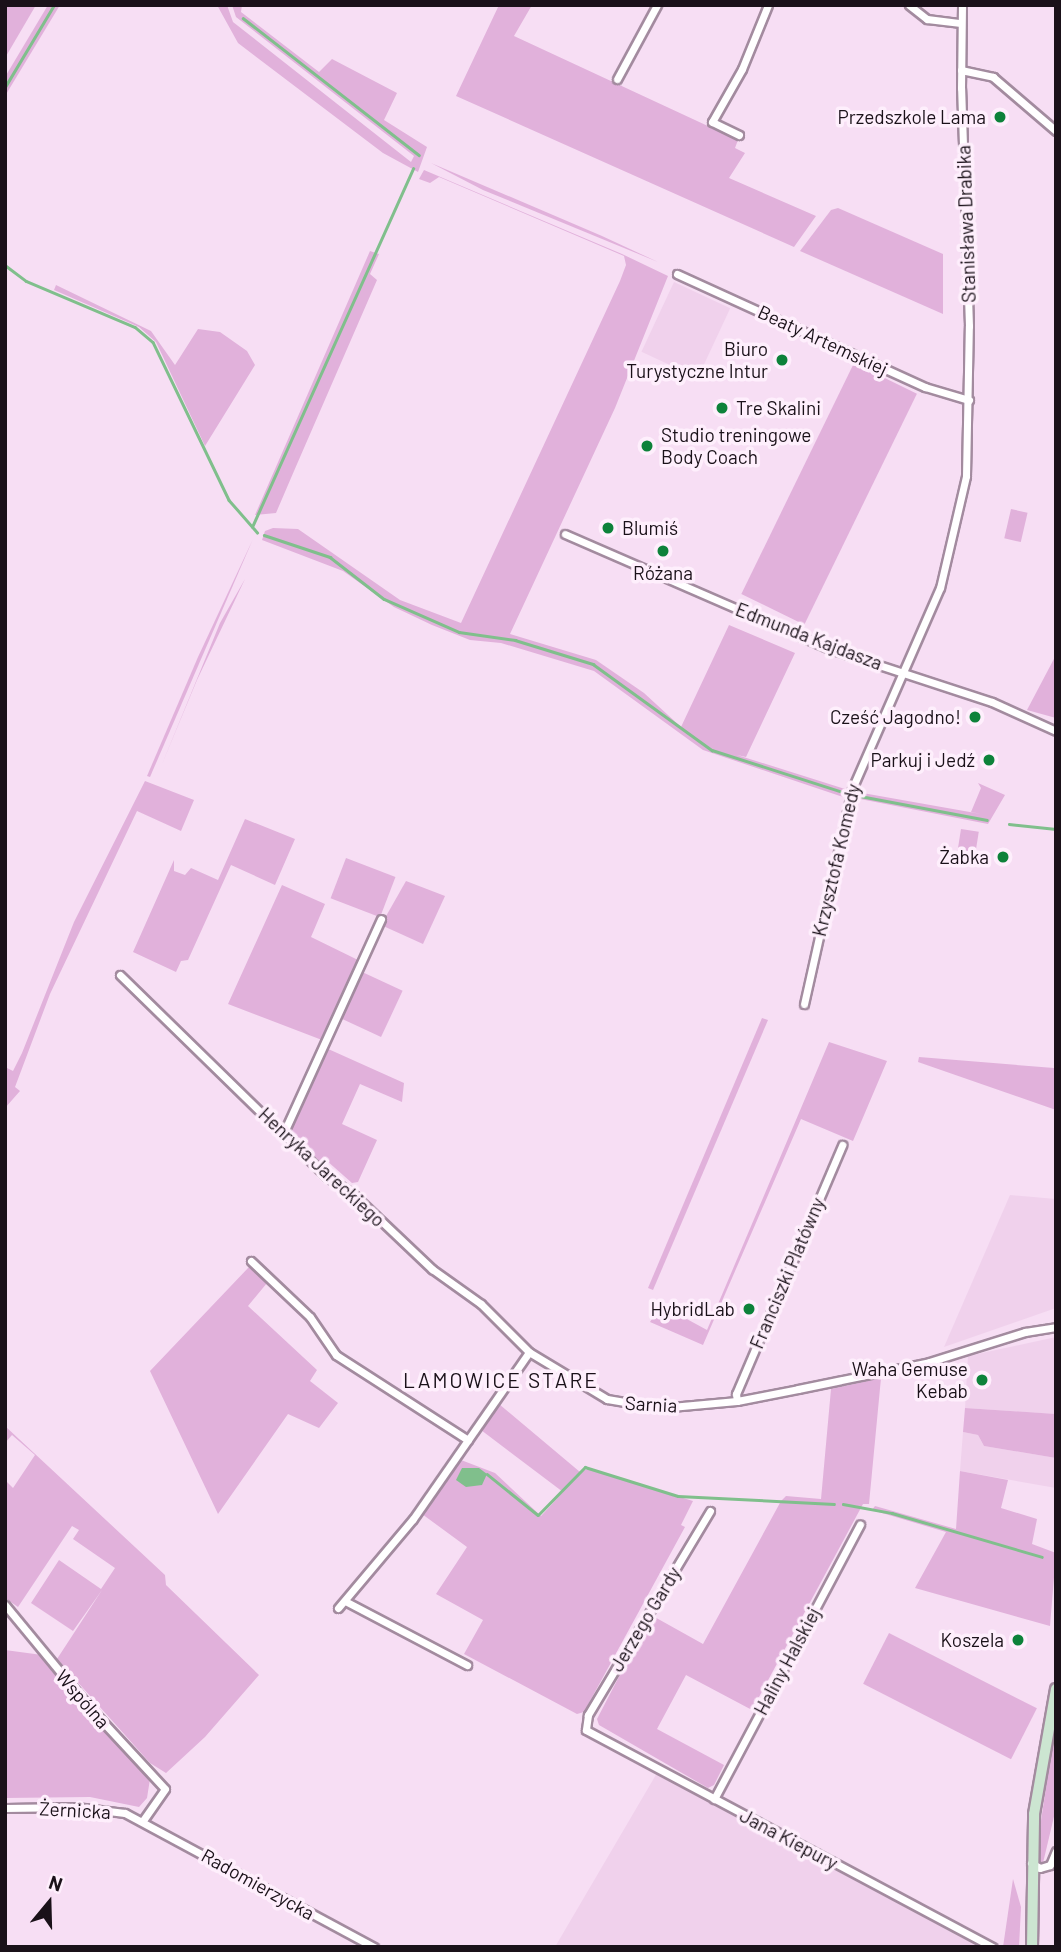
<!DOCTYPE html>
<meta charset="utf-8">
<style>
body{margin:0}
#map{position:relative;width:1061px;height:1952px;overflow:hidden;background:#f7def4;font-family:Barlow,sans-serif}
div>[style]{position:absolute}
.built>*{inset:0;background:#f0d1ec;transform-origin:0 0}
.green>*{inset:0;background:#e1b1db;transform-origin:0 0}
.water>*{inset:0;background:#80bf8c}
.stream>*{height:2.5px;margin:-1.25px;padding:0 1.25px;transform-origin:1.25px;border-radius:1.25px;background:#80bf8c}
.roads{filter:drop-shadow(2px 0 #a38b9f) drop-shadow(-2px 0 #a38b9f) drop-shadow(0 2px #a38b9f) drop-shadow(0 -2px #a38b9f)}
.minor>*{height:7px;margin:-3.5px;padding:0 3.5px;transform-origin:3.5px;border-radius:3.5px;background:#fff}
.secondary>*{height:10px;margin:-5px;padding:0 5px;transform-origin:5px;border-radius:5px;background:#cce5d1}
.dots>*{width:19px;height:19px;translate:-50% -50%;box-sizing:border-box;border:4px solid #feeffc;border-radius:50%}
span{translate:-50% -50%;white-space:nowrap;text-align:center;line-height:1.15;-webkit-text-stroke:7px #feeffc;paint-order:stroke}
.poi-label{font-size:19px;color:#1a1119}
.right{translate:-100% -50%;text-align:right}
.left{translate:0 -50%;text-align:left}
.street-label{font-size:19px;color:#1a1119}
.neighbourhood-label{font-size:21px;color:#1a1119;letter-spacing:2px}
.frame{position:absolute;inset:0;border:7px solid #1a1119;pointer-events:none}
.north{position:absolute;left:14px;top:1868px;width:70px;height:70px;-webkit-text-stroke:5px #feeffc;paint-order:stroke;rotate:19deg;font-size:19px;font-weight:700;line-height:28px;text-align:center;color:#1a1119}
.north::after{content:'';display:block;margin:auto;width:24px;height:32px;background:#1a1119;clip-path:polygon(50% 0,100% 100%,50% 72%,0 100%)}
</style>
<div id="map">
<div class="built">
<div style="left:674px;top:282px;width:62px;height:77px;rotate:25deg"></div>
<div style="clip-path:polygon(1010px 1195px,1056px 1199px,1056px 1308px,944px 1347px)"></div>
<div style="clip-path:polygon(1056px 1337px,1056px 1414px,965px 1408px,968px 1356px)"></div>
<div style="clip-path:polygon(963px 1432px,978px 1435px,984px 1446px,1056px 1458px,1056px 1488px,960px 1471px)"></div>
<div style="clip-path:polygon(657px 1773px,783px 1843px,984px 1947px,555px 1947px)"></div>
</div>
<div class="green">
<div style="clip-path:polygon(5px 5px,36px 5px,5px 58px)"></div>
<div style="clip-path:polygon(48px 5px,60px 5px,5px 96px,5px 77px)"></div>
<div style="clip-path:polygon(217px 5px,227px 5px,233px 22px,411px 162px,414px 156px,236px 17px,232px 5px,242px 5px,241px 12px,319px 72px,332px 59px,397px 93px,384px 120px,427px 147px,418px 172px,383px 153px,238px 43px)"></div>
<div style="clip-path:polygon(499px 5px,532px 5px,514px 36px,738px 140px,735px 148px,745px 153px,729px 178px,816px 216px,794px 247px,456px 96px)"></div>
<div style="clip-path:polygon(431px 163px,602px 236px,658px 262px,483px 190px)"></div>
<div style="clip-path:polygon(424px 170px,622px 254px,668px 276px,615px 408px,510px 634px,596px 660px,644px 693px,681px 727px,729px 625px,795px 653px,746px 757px,737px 755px,845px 789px,843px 797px,703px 750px,594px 671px,501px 643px,470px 640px,432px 625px,394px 607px,343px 571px,262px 540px,265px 531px,273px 528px,298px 529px,400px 600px,461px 623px,620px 281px,626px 265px,624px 256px,439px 177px,430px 183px,419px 179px)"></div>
<div style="clip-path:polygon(838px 208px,943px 254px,943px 314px,800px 251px,831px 210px)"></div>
<div style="clip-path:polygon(370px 251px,379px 254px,370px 274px,377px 280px,294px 471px,276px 513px,255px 515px)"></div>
<div style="clip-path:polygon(56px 285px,151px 331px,175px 365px,198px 329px,220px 332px,247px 351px,255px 365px,205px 446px,156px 342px,139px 327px,54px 290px)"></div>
<div style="left:854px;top:363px;width:70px;height:257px;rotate:26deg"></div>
<div style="left:1011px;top:509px;width:17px;height:30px;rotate:13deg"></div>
<div style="clip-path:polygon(253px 539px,150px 777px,147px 776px,198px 657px)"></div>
<div style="clip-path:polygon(245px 579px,197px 680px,160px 769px,220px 623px)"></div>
<div style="clip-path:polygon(1056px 655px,1056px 718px,1027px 710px)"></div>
<div style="clip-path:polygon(145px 781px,194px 800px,181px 831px,137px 811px,50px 994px,15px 1087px,20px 1091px,5px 1108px,5px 1067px,13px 1071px,22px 1053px,74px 922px)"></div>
<div style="clip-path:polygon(978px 783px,1005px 795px,988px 824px,855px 798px,857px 792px,981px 814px,971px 812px,981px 788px)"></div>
<div style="clip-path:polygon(245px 819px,295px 839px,275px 885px,231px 865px,188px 960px,181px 961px,176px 972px,133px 952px,174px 860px,174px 871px,185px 875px,191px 868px,218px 880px)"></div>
<div style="left:961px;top:829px;width:18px;height:30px;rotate:9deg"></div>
<div style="left:346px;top:858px;width:53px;height:43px;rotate:21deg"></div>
<div style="clip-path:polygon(406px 881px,445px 896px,423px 944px,381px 925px)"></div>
<div style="clip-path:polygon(282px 885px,325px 904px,311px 937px,358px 960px,322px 1040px,228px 1004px)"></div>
<div style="left:360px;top:971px;width:47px;height:51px;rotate:25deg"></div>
<div style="clip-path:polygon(762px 1018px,768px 1020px,653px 1290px,648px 1288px)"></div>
<div style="clip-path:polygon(829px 1042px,887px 1061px,853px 1141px,801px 1119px,703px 1345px,650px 1322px,661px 1305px,707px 1330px)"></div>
<div style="clip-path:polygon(326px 1048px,404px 1083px,402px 1102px,360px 1084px,342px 1124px,377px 1140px,358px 1182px,352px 1183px,326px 1160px,324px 1165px,292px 1137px,289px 1128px)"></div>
<div style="clip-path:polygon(919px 1057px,1054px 1068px,1056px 1063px,1056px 1110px,918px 1062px)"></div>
<div style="clip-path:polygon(249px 1267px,267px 1283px,248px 1306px,317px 1370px,310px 1381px,338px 1403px,319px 1428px,288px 1414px,218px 1514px,150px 1371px)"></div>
<div style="clip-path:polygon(881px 1378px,869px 1504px,863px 1504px,752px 1710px,686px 1675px,657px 1729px,724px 1765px,714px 1785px,708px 1788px,599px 1725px,597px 1719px,651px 1615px,703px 1644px,781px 1501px,786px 1496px,821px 1499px,831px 1389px)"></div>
<div style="clip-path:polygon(499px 1404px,580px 1472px,588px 1469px,693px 1501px,681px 1525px,685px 1527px,584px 1712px,577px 1714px,464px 1654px,483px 1620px,436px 1594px,467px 1547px,422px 1514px,461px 1460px,495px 1473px,541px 1516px,563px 1492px,481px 1430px)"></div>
<div style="clip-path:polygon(965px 1408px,1056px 1414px,1056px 1458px,984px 1446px,978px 1435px,963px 1432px)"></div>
<div style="clip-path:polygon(5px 1426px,165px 1575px,166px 1585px,259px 1675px,205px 1737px,166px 1773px,150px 1763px,57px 1659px,102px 1590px,73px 1631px,31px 1603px,59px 1560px,101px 1589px,115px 1568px,73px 1539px,79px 1530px,72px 1526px,18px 1607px,5px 1598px,5px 1480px,13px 1488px,35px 1455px,12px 1435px,5px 1443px)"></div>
<div style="clip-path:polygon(960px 1471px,1008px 1480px,1001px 1508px,1037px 1519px,1032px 1544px,1056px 1553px,1050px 1626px,915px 1588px,946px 1532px,872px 1510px,875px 1506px,956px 1529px)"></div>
<div style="left:889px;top:1633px;width:166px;height:57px;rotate:27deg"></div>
<div style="clip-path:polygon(5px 1650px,42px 1655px,150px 1779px,147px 1798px,139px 1807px,90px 1797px,5px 1798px)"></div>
<div style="clip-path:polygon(1056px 1721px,1056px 1808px,1043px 1863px,1038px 1863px,1039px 1834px)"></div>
<div style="clip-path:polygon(1013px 1879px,1021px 1907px,1019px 1947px,1003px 1947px)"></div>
</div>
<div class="water">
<div style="clip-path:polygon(462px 1468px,479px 1468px,487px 1474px,482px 1485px,466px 1487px,456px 1480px)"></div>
</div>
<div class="stream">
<div style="left:243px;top:18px;width:223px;rotate:37.9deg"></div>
<div style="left:5px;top:87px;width:96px;rotate:-59.1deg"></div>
<div style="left:5px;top:265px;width:26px;rotate:37deg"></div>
<div style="left:26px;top:281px;width:118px;rotate:22.9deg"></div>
<div style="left:135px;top:327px;width:23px;rotate:40deg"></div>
<div style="left:153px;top:342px;width:175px;rotate:64.3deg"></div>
<div style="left:229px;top:500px;width:43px;rotate:48.8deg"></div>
<div style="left:252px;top:527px;width:393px;rotate:-65.8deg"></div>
<div style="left:264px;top:535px;width:70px;rotate:18.4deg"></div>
<div style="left:330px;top:557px;width:68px;rotate:37.9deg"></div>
<div style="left:384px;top:599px;width:82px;rotate:23.7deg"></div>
<div style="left:459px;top:632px;width:57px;rotate:8.1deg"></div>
<div style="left:515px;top:640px;width:82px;rotate:17.1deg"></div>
<div style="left:593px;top:664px;width:147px;rotate:35.9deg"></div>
<div style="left:712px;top:750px;width:134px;rotate:17.8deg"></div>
<div style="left:860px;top:796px;width:129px;rotate:10.7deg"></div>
<div style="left:1009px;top:824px;width:47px;rotate:6.1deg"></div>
<div style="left:487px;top:1474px;width:65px;rotate:38.8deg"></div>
<div style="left:538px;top:1515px;width:67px;rotate:-45.6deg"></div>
<div style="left:585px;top:1467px;width:97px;rotate:17.3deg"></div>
<div style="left:678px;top:1496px;width:156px;rotate:2.9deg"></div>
<div style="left:843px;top:1504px;width:50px;rotate:10.4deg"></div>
<div style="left:892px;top:1513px;width:156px;rotate:16.3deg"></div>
</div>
<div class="roads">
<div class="minor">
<div style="left:909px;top:5px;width:23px;rotate:38deg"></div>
<div style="left:927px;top:19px;width:34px;rotate:7deg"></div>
<div style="left:961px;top:70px;width:33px;rotate:12deg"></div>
<div style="left:993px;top:77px;width:83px;rotate:40.6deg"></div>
<div style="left:617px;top:79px;width:84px;rotate:-61.6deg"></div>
<div style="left:739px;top:135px;width:30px;rotate:-154deg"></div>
<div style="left:712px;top:122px;width:61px;rotate:-60.5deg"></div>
<div style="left:742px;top:69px;width:69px;rotate:-67.9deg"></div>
<div style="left:677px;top:274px;width:273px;rotate:24.5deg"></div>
<div style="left:925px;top:387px;width:46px;rotate:16.5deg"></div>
<div style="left:565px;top:534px;width:289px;rotate:23.5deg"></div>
<div style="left:830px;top:649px;width:170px;rotate:18.1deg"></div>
<div style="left:992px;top:702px;width:70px;rotate:24.4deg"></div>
<div style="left:120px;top:975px;width:288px;rotate:44.3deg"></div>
<div style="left:326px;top:1176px;width:34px;rotate:34deg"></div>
<div style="left:354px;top:1195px;width:108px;rotate:43.5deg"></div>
<div style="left:432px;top:1269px;width:60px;rotate:35.5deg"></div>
<div style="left:481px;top:1304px;width:68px;rotate:45deg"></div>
<div style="left:804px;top:1004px;width:220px;rotate:-77.4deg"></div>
<div style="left:852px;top:789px;width:219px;rotate:-66.4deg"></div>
<div style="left:940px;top:588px;width:115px;rotate:-76.9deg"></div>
<div style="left:966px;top:476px;width:150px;rotate:-88.9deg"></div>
<div style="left:969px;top:326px;width:238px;rotate:-91.9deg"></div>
<div style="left:961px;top:88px;width:83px;rotate:-89.3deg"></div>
<div style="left:284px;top:1132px;width:234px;rotate:-65.5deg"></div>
<div style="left:251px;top:1261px;width:81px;rotate:43.5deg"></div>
<div style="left:310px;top:1317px;width:46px;rotate:55.6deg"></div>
<div style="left:336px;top:1355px;width:157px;rotate:32.8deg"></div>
<div style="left:529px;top:1352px;width:91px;rotate:31.1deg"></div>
<div style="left:607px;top:1399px;width:54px;rotate:9.6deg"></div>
<div style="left:660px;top:1408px;width:77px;rotate:-5.2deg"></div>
<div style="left:737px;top:1401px;width:62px;rotate:-11.1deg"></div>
<div style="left:798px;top:1389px;width:134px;rotate:-11.6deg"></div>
<div style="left:929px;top:1362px;width:101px;rotate:-17.4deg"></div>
<div style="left:1025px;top:1332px;width:31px;rotate:-9deg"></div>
<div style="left:737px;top:1401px;width:7px;rotate:-98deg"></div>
<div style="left:736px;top:1394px;width:271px;rotate:-66.9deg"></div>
<div style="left:710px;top:1511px;width:238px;rotate:120.9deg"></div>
<div style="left:588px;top:1715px;width:15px;rotate:98deg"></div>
<div style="left:586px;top:1730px;width:461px;rotate:28.1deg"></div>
<div style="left:345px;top:1601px;width:138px;rotate:27.7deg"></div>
<div style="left:5px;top:1605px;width:134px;rotate:50.5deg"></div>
<div style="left:90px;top:1708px;width:110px;rotate:47.2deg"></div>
<div style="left:165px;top:1789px;width:38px;rotate:125deg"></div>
<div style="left:338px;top:1608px;width:116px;rotate:-49.9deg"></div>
<div style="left:413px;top:1519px;width:203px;rotate:-55.2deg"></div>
<div style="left:714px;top:1799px;width:311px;rotate:-62deg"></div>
<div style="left:5px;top:1808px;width:71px;rotate:-0.8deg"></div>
<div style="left:76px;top:1807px;width:49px;rotate:7deg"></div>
<div style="left:125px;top:1813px;width:283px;rotate:28.3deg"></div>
<div style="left:1031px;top:1863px;width:10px;rotate:29deg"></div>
<div style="left:1040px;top:1868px;width:10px;rotate:-17deg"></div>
<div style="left:1050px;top:1865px;width:15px;rotate:-67deg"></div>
</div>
<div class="secondary">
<div style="left:1032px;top:1947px;width:133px;rotate:-89.1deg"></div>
<div style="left:1034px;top:1814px;width:127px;rotate:-80deg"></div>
</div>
</div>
<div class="dots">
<div style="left:1000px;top:117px;background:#0d823a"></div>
<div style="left:782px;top:360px;background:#0d823a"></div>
<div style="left:722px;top:408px;background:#0d823a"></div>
<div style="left:647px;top:446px;background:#0d823a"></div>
<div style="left:608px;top:528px;background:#0d823a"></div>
<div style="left:663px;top:551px;background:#0d823a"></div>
<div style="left:975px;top:717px;background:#0d823a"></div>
<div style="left:989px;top:760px;background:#0d823a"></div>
<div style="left:1003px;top:857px;background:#0d823a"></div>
<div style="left:749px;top:1309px;background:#0d823a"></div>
<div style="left:982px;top:1380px;background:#0d823a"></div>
<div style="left:1018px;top:1640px;background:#0d823a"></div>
</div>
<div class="poi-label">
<span class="right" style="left:986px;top:117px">Przedszkole Lama</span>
<span class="right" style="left:768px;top:360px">Biuro<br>Turystyczne Intur</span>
<span class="left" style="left:736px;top:408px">Tre Skalini</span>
<span class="left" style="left:661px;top:446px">Studio treningowe<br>Body Coach</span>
<span class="left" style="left:622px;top:528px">Blumiś</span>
<span style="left:663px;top:573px">Różana</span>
<span class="right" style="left:961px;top:717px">Cześć Jagodno!</span>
<span class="right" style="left:975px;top:760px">Parkuj i Jedź</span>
<span class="right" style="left:989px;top:857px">Żabka</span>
<span class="right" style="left:735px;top:1309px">HybridLab</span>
<span class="right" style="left:968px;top:1380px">Waha Gemuse<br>Kebab</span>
<span class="right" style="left:1004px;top:1640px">Koszela</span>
</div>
<div class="street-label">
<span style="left:966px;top:224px;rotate:-92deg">Stanisława Drabika</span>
<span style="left:823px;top:340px;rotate:25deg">Beaty Artemskiej</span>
<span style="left:809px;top:636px;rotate:21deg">Edmunda Kajdasza</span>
<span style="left:836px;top:860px;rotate:-77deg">Krzysztofa Komedy</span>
<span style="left:322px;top:1167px;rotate:43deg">Henryka Jareckiego</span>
<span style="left:787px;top:1273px;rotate:-67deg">Franciszki Platówny</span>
<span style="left:651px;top:1404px;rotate:3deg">Sarnia</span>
<span style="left:645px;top:1619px;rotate:-59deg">Jerzego Gardy</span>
<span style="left:787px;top:1661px;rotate:-62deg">Haliny Halskiej</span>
<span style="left:83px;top:1699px;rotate:49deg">Wspólna</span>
<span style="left:75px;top:1810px;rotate:3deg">Żernicka</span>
<span style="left:789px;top:1839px;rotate:28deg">Jana Kiepury</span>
<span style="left:258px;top:1884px;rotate:29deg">Radomierzycka</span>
</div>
<div class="neighbourhood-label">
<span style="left:501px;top:1380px">LAMOWICE STARE</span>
</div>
<div class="frame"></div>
<div class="north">N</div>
</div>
